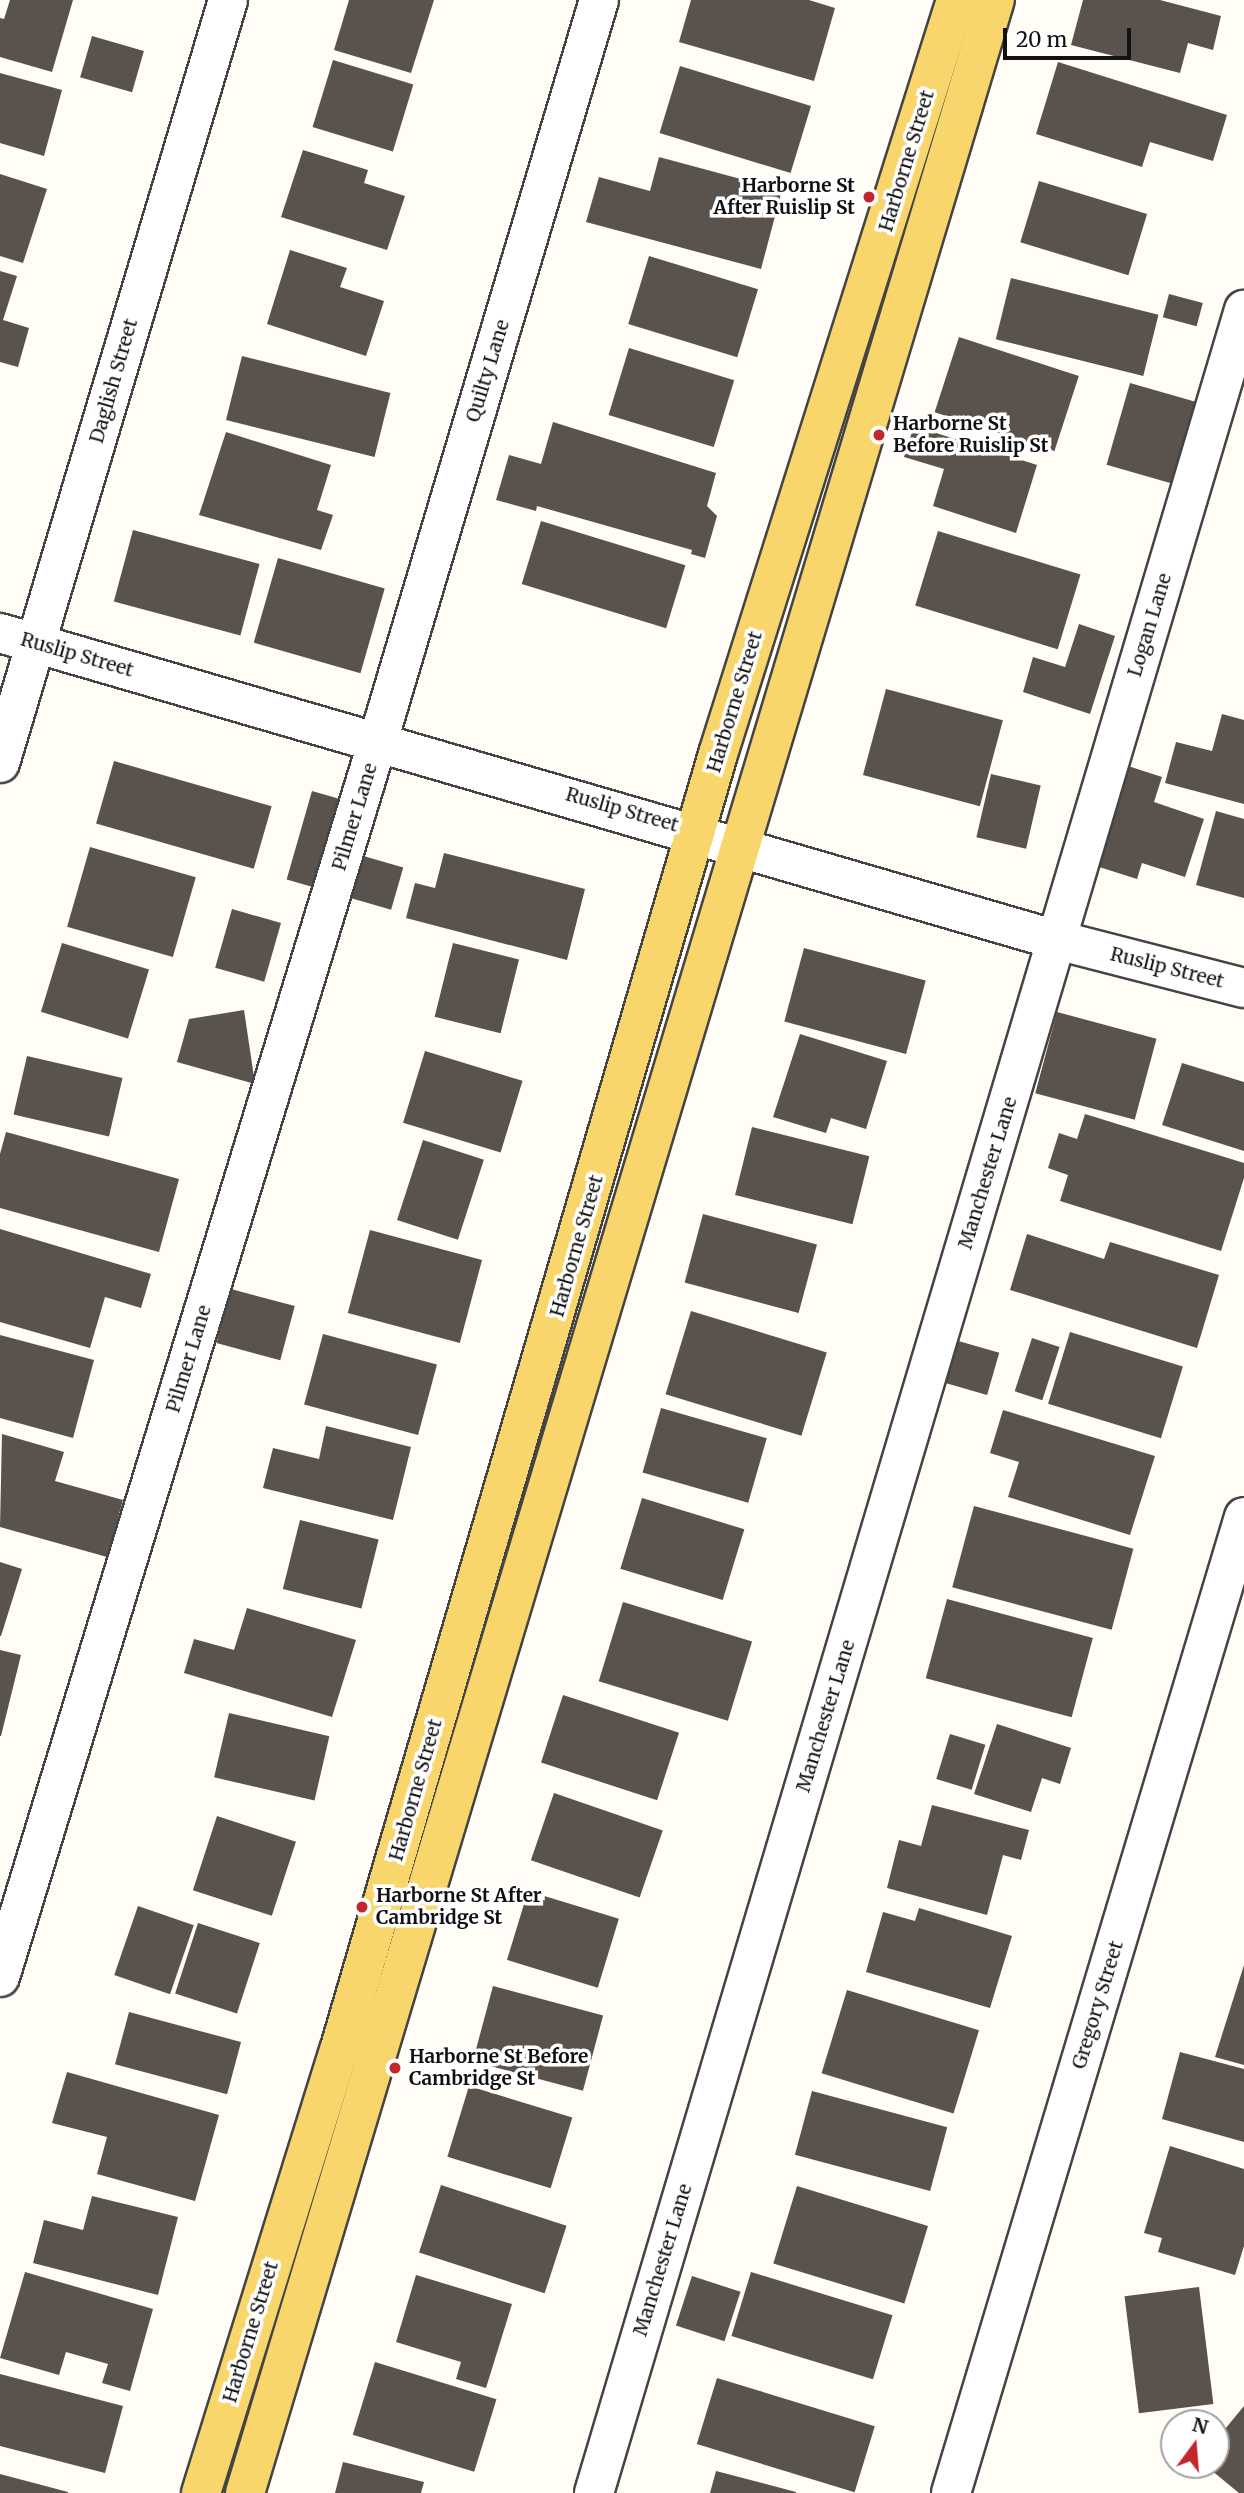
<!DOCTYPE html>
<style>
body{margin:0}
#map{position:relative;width:1244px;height:2493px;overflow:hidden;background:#fffdf5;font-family:Merriweather,serif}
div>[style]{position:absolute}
.building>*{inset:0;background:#5a524d;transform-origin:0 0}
.roads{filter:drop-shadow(2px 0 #444) drop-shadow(-2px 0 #444) drop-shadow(0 2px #444) drop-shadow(0 -2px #444)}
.minor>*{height:38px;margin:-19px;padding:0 19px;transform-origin:19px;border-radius:19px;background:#fff}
.major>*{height:38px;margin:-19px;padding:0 19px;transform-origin:19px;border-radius:19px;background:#f9d66b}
.dots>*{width:19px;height:19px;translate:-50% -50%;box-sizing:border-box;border:4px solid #fff;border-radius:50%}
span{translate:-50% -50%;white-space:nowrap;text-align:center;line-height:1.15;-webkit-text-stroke:7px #fff;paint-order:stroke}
.street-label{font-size:19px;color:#111}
.poi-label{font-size:19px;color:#111;font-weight:700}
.right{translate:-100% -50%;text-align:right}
.left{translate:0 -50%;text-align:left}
.north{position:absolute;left:1160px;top:2409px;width:70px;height:70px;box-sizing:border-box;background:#fff;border:2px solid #a0a0a0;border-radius:50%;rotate:16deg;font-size:19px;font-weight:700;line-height:28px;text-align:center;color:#111}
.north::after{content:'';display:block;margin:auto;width:24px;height:32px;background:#c4262e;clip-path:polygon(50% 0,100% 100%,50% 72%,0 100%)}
.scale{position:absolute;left:1003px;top:28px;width:128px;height:32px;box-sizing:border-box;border:4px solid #111;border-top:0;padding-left:9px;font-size:21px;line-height:24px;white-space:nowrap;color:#111;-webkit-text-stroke:5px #fff;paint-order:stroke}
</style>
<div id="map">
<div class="building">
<div style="clip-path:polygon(10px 0,73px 0,52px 72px,0 57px,0 18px,4px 19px)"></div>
<div style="clip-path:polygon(349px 0,434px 0,411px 73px,334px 50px)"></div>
<div style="clip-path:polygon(691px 0,809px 0,835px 8px,814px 81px,679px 42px)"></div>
<div style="clip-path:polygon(1083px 0,1160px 0,1221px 16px,1213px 50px,1188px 43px,1180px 73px,1071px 45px)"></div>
<div style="left:92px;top:36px;width:54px;height:43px;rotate:16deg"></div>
<div style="left:333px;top:60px;width:84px;height:70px;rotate:17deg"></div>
<div style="clip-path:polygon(1058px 62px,1227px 115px,1213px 161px,1150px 142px,1142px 167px,1036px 134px)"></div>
<div style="left:680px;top:66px;width:137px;height:70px;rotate:17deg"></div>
<div style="clip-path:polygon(0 73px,62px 90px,44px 156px,0 143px)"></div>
<div style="clip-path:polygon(303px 150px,368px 170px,364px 183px,405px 196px,387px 250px,281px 217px)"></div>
<div style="clip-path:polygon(659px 157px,782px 190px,761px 269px,586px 222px,599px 177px,650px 191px)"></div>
<div style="clip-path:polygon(0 174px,47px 189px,23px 263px,0 256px)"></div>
<div style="left:1039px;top:181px;width:113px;height:64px;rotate:17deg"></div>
<div style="clip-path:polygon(290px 250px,347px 268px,340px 287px,384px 301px,366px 356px,267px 324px)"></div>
<div style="left:649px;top:256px;width:114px;height:71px;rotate:17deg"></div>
<div style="clip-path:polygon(0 271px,17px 276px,3px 320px,29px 328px,18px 367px,0 362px)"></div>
<div style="left:1011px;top:278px;width:152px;height:63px;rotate:14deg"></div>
<div style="left:1169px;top:294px;width:35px;height:24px;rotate:15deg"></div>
<div style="left:959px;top:337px;width:126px;height:79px;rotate:18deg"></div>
<div style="left:629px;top:348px;width:110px;height:70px;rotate:17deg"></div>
<div style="left:242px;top:356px;width:153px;height:66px;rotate:14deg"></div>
<div style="left:1130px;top:383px;width:68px;height:85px;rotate:16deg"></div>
<div style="clip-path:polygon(553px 422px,716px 473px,707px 506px,717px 516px,705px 558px,691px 554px,692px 550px,537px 506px,536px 511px,496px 500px,509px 455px,541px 464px)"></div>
<div style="clip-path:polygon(914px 426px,1037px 465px,1016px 533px,933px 506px,944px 469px,904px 457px)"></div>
<div style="clip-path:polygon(226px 432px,331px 465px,317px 510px,333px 515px,321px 550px,199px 515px)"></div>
<div style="left:541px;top:521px;width:151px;height:66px;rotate:17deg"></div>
<div style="left:133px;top:530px;width:131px;height:74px;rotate:15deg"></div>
<div style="left:938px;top:531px;width:149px;height:78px;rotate:17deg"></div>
<div style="left:278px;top:558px;width:111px;height:88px;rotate:16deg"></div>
<div style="clip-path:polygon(1079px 624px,1115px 636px,1090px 714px,1023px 692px,1033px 657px,1065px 667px)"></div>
<div style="left:886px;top:689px;width:121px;height:89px;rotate:15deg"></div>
<div style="clip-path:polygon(1222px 714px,1244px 720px,1244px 804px,1165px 783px,1176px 742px,1212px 751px)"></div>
<div style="left:114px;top:761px;width:164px;height:65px;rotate:16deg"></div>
<div style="clip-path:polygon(1125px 765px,1162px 777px,1154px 802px,1204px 819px,1185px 877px,1142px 863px,1137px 879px,1093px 865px)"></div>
<div style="left:991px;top:774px;width:51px;height:65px;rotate:13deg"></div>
<div style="left:312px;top:791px;width:29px;height:92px;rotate:16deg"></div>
<div style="clip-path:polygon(1216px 811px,1244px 819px,1244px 898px,1196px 885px)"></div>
<div style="left:90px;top:847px;width:110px;height:83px;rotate:16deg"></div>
<div style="clip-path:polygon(444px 853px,585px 889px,567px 960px,406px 918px,415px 883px,435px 888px)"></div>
<div style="left:360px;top:855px;width:45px;height:44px;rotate:16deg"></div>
<div style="left:232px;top:909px;width:51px;height:61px;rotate:16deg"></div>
<div style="left:62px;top:943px;width:91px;height:72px;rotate:17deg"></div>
<div style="left:453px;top:943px;width:68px;height:76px;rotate:14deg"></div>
<div style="left:804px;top:948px;width:126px;height:76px;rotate:15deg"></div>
<div style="clip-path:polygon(244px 1010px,255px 1084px,177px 1062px,189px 1019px)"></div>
<div style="left:1057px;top:1012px;width:103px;height:84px;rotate:15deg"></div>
<div style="clip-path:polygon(800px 1034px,887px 1061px,866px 1129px,831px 1118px,826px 1133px,773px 1117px)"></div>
<div style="left:425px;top:1051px;width:102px;height:75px;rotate:17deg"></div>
<div style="left:27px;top:1056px;width:98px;height:60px;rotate:13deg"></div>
<div style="clip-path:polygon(1182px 1063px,1244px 1082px,1244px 1151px,1162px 1125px)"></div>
<div style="clip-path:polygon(1085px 1114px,1244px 1163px,1244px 1178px,1221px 1251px,1060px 1201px,1068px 1175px,1048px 1168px,1059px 1133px,1077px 1139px)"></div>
<div style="left:752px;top:1127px;width:121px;height:70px;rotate:14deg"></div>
<div style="clip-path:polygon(6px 1132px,179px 1179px,159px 1252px,0 1208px,0 1154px)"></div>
<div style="left:423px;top:1140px;width:64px;height:84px;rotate:18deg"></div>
<div style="left:703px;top:1214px;width:118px;height:71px;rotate:15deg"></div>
<div style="clip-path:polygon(0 1229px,151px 1274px,141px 1308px,105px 1297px,90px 1348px,0 1322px)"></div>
<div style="left:370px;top:1230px;width:116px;height:86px;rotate:15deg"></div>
<div style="clip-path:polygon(1027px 1234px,1104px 1259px,1110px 1242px,1219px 1275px,1197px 1348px,1010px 1290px)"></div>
<div style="left:231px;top:1289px;width:66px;height:56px;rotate:15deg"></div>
<div style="left:691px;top:1311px;width:142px;height:87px;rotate:17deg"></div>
<div style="left:1070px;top:1332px;width:118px;height:75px;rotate:17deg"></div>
<div style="left:323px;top:1334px;width:118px;height:73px;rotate:15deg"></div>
<div style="clip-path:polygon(0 1335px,94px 1360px,73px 1438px,0 1418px)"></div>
<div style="left:1032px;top:1338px;width:29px;height:56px;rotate:18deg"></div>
<div style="left:955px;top:1340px;width:46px;height:44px;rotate:16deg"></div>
<div style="left:661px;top:1408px;width:110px;height:67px;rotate:16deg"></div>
<div style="clip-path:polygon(1003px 1410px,1155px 1456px,1130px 1535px,1008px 1497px,1019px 1462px,990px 1453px)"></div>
<div style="clip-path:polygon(326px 1426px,411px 1447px,393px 1520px,263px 1488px,273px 1448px,319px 1459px)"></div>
<div style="clip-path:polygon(2px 1434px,64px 1452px,55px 1481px,123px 1500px,107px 1557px,0 1527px)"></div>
<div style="left:642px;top:1498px;width:107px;height:74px;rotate:17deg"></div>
<div style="left:974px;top:1506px;width:165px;height:84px;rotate:15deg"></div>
<div style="left:300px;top:1520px;width:81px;height:71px;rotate:14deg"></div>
<div style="clip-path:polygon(0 1562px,22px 1569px,1px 1636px,0 1636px)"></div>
<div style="left:947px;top:1599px;width:151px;height:82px;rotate:15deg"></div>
<div style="left:623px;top:1602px;width:135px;height:83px;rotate:17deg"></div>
<div style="clip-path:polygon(247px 1608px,356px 1640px,332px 1717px,184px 1673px,194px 1639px,234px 1650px)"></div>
<div style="clip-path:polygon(0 1650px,21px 1655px,1px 1736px,0 1736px)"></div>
<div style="left:563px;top:1695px;width:122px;height:71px;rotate:18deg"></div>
<div style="left:229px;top:1713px;width:103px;height:66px;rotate:13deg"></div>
<div style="clip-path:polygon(997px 1724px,1071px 1748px,1060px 1784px,1042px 1778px,1031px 1812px,974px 1794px)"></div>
<div style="left:950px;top:1734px;width:37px;height:47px;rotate:17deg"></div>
<div style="left:554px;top:1793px;width:115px;height:71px;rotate:19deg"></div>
<div style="clip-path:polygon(932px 1805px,1029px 1830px,1021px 1860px,1003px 1855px,987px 1915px,887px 1888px,899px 1840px,921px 1846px)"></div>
<div style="left:217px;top:1816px;width:83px;height:78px;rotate:18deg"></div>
<div style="left:528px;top:1891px;width:95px;height:72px;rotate:17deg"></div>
<div style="left:138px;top:1906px;width:59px;height:73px;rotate:19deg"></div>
<div style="clip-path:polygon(919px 1908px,1012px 1936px,990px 2008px,866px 1972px,883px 1912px,915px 1921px)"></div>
<div style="left:198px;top:1923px;width:65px;height:74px;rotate:18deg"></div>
<div style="clip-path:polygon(1244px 1965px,1244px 2065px,1215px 2057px)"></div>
<div style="left:493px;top:1986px;width:114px;height:78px;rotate:15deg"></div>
<div style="left:847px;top:1990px;width:138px;height:87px;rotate:17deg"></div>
<div style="left:129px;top:2012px;width:116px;height:54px;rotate:15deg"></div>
<div style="clip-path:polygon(1180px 2052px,1244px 2069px,1244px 2142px,1162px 2119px)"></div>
<div style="clip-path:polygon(67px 2072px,219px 2115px,195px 2201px,97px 2174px,107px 2137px,52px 2123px)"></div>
<div style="left:469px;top:2086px;width:108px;height:74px;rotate:17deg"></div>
<div style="left:812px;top:2091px;width:140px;height:66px;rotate:15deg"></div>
<div style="clip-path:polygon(1170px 2146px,1244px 2169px,1244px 2246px,1235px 2275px,1158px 2252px,1162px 2238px,1144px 2233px)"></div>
<div style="left:441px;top:2185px;width:132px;height:71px;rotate:18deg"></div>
<div style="left:797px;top:2186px;width:137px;height:81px;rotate:17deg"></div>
<div style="clip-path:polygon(92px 2196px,178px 2217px,158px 2295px,33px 2263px,44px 2220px,83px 2230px)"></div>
<div style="clip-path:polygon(25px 2272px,153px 2309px,130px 2391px,102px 2383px,108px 2364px,66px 2352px,59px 2375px,0 2358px)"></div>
<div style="left:751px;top:2272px;width:148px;height:67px;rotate:17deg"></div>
<div style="clip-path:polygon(416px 2275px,512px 2304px,486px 2388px,456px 2379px,461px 2362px,396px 2342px)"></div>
<div style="left:692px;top:2276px;width:51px;height:52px;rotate:18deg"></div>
<div style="left:1199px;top:2287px;width:118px;height:75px;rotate:83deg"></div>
<div style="left:375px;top:2362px;width:127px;height:76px;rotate:17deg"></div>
<div style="clip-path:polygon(0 2374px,123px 2406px,105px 2473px,0 2446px)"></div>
<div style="left:717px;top:2378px;width:165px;height:69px;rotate:17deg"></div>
<div style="clip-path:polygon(1244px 2406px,1244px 2493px,1239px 2493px,1205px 2465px,1216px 2465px,1216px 2440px)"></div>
<div style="clip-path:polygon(343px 2462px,424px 2482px,421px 2493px,335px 2493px)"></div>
<div style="clip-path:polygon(716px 2471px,796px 2492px,796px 2493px,710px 2493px)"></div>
<div style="clip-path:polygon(0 2474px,68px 2492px,68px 2493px,0 2493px)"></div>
</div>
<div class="roads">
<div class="minor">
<div style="left:0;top:633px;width:1101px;rotate:16.2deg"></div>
<div style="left:1057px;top:940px;width:193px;rotate:14.4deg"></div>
<div style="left:0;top:763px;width:796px;rotate:-73.36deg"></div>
<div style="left:0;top:1977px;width:1293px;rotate:-73deg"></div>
<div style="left:378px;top:741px;width:773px;rotate:-73.39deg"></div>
<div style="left:594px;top:2493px;width:2278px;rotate:-73.42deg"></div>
<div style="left:951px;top:2493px;width:1019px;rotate:-73.29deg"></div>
</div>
<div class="major">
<div style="left:201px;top:2493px;width:463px;rotate:-72.7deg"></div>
<div style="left:339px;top:2051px;width:1351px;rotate:-73.71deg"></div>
<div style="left:718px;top:754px;width:791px;rotate:-72.48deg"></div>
<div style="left:245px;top:2493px;width:2603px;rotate:-73.26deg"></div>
</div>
</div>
<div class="dots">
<div style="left:869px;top:197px;background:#c4262e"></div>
<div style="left:879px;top:435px;background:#c4262e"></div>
<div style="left:362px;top:1907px;background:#c4262e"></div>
<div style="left:395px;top:2068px;background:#c4262e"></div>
</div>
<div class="street-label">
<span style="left:907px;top:161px;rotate:-73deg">Harborne Street</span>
<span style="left:488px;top:371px;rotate:-73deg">Quilty Lane</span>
<span style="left:114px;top:381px;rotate:-74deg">Daglish Street</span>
<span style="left:1150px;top:625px;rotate:-73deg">Logan Lane</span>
<span style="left:77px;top:655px;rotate:16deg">Ruslip Street</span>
<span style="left:735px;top:702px;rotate:-73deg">Harborne Street</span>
<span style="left:622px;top:810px;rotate:16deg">Ruslip Street</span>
<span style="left:355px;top:817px;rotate:-73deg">Pilmer Lane</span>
<span style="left:1167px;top:968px;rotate:14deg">Ruslip Street</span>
<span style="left:988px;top:1173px;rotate:-73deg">Manchester Lane</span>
<span style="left:577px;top:1246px;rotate:-74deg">Harborne Street</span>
<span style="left:189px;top:1359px;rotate:-73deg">Pilmer Lane</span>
<span style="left:826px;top:1716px;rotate:-73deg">Manchester Lane</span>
<span style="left:416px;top:1790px;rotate:-74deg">Harborne Street</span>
<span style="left:1098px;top:2005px;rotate:-73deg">Gregory Street</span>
<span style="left:663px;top:2260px;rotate:-73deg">Manchester Lane</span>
<span style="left:251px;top:2332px;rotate:-73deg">Harborne Street</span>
</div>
<div class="poi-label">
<span class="right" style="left:855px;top:197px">Harborne St<br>After Ruislip St</span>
<span class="left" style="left:893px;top:435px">Harborne St<br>Before Ruislip St</span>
<span class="left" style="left:376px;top:1907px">Harborne St After<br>Cambridge St</span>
<span class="left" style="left:409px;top:2068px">Harborne St Before<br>Cambridge St</span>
</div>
<div class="north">N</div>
<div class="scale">20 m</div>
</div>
